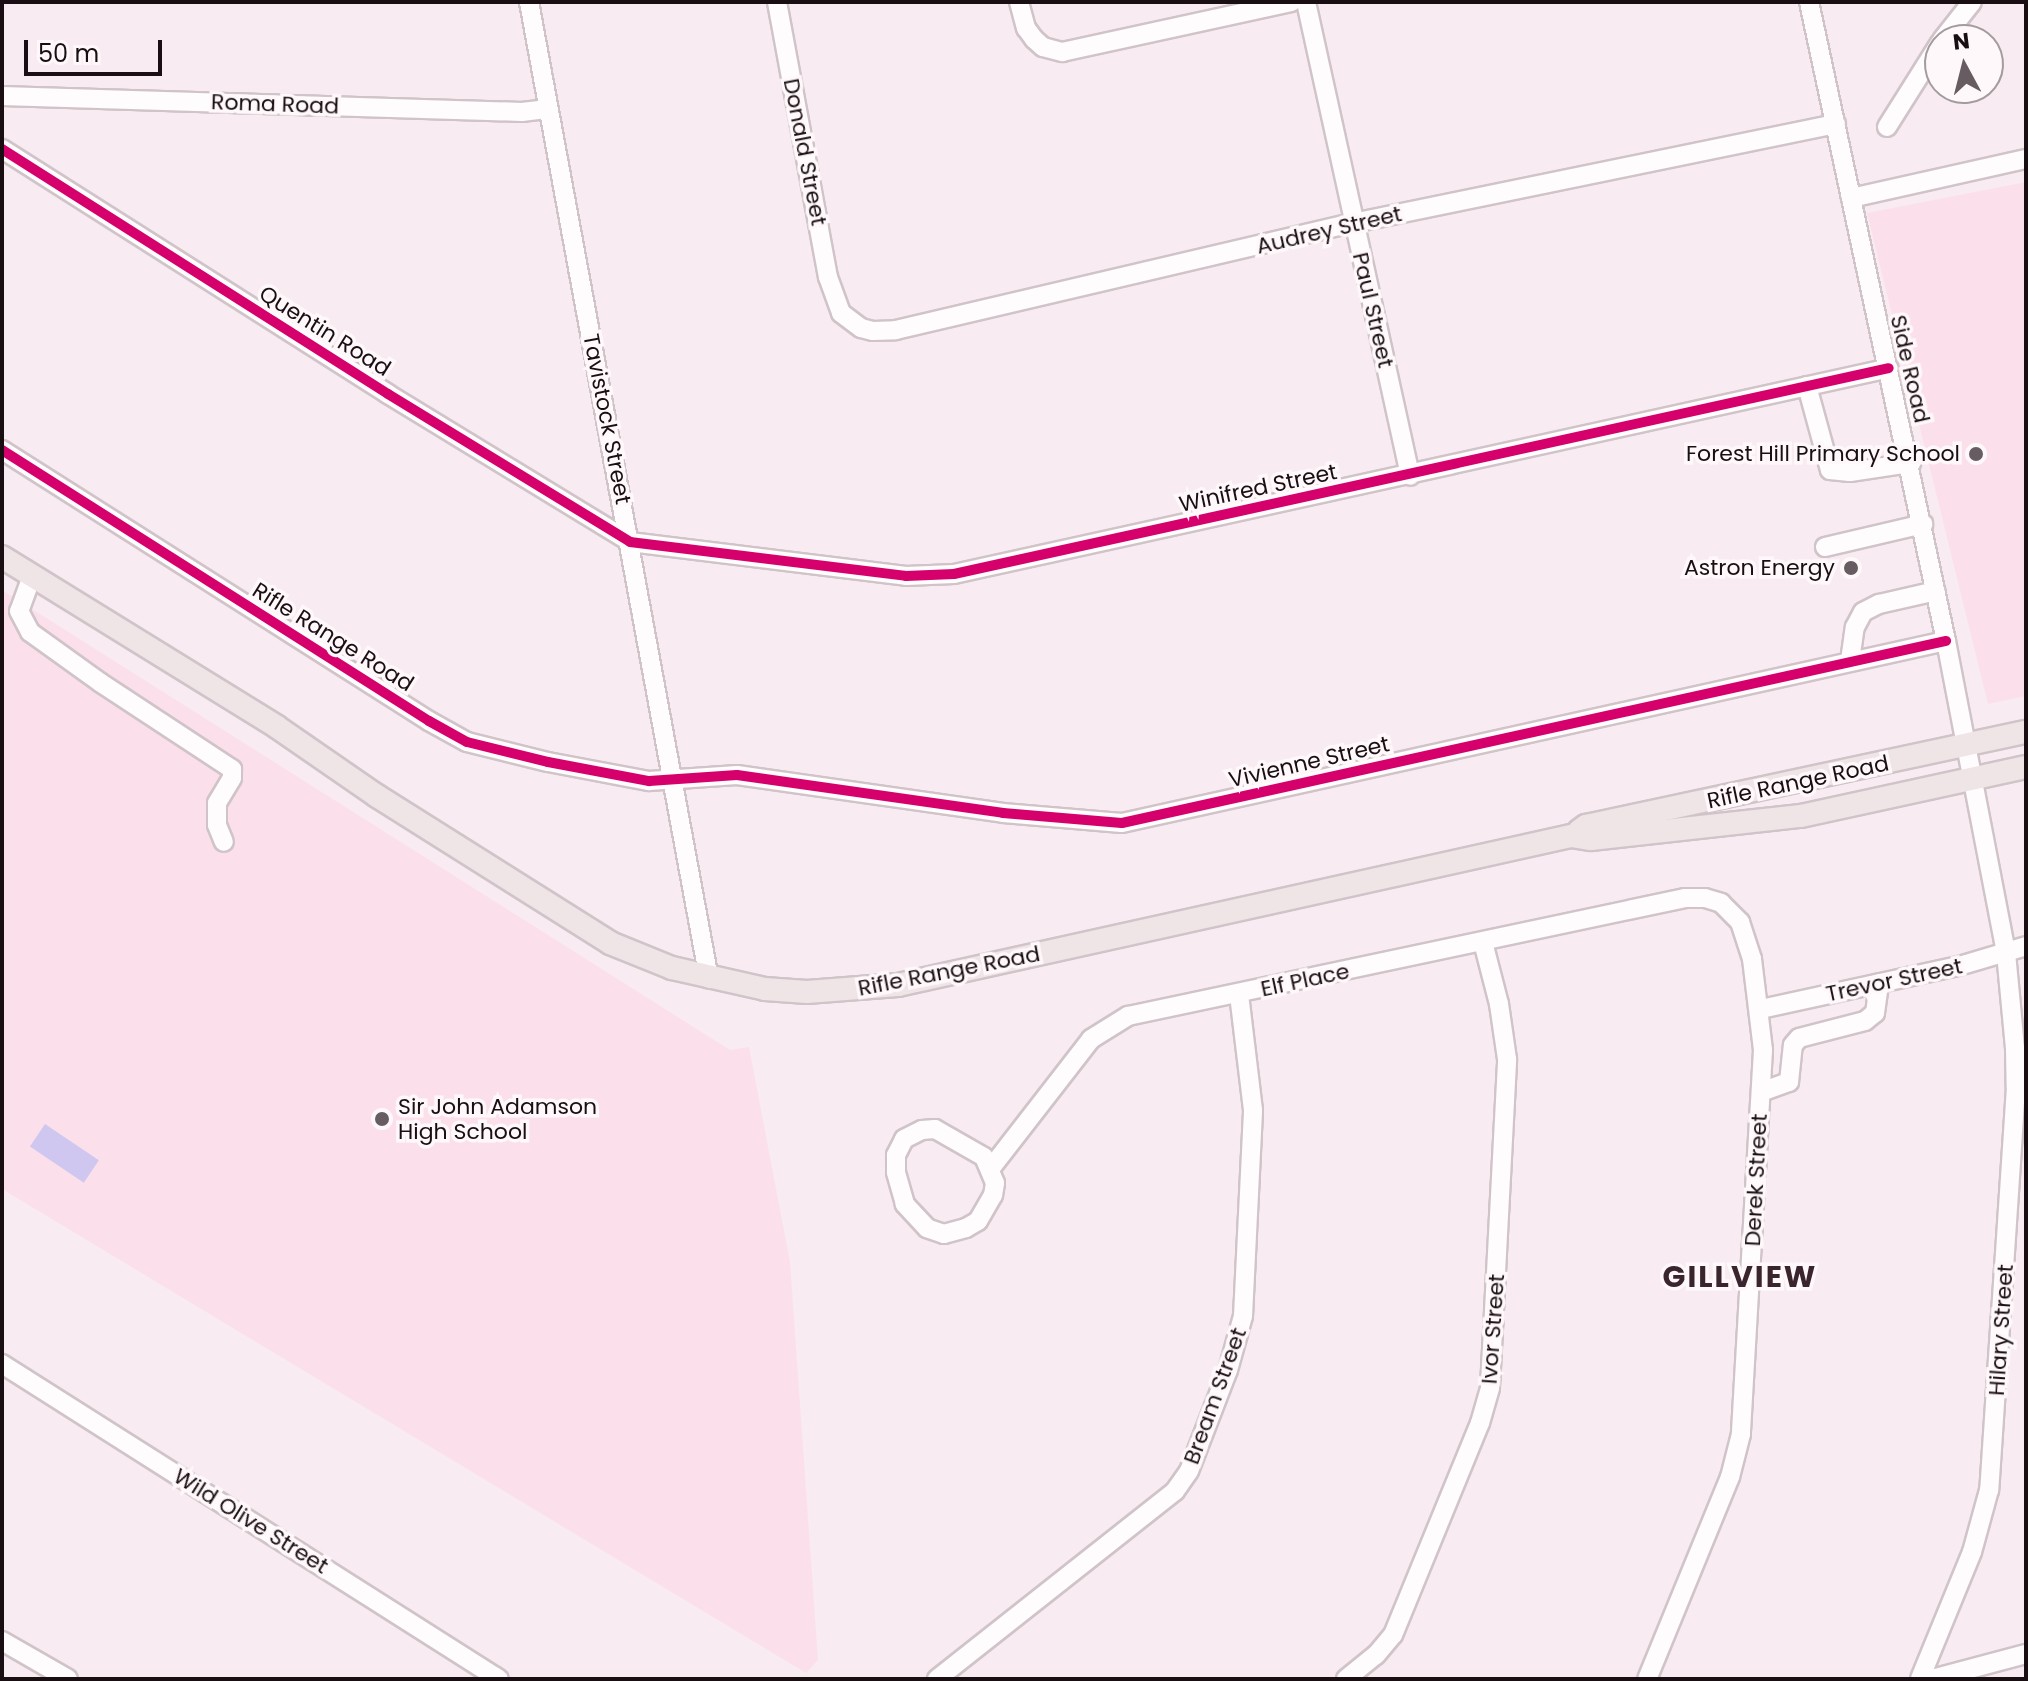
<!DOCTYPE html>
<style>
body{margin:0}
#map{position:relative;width:2028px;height:1681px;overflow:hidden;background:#f8ebf1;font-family:Poppins,sans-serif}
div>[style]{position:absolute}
.built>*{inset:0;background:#fbe0ec}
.water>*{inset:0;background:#cfc7ef;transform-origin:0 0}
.roads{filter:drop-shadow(2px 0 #d0c4c9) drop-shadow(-2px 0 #d0c4c9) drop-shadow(0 2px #d0c4c9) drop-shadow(0 -2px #d0c4c9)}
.minor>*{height:18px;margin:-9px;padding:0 9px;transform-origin:9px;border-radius:9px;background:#fefcfd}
.major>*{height:22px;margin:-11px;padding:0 11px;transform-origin:11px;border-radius:11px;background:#efe4e6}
.cycleway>*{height:10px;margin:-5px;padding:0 5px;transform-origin:5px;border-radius:5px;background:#d6006c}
.dots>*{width:22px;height:22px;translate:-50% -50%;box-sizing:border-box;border:4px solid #fff8fb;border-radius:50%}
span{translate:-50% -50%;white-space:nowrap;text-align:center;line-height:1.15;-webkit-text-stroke:7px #fff8fb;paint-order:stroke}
.street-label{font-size:22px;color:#190f13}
.poi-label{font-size:22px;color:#190f13}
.right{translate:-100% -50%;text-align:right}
.left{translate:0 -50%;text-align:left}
.district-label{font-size:30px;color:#3a242e;font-weight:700;letter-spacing:2px}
.frame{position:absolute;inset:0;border:4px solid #190f13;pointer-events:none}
.north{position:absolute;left:1924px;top:24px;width:80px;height:80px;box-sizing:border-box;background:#fff8fb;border:2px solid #a39b9e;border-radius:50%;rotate:353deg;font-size:22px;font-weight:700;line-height:32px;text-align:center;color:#190f13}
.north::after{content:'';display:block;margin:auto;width:28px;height:36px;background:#675c61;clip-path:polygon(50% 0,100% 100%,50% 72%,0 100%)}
.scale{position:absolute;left:24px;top:40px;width:138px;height:36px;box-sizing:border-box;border:4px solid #190f13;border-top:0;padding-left:10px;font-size:24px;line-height:28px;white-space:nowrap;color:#190f13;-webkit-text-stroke:6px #fff8fb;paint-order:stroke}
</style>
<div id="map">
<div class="built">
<div style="clip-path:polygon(2026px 182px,2026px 696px,1988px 704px,1867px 213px)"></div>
<div style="clip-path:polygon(2px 590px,730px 1050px,749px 1047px,790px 1262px,818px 1660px,806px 1673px,2px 1189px)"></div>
</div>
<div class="water">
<div style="left:45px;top:1124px;width:65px;height:27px;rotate:34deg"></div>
</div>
<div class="roads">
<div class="minor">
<div style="left:529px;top:2px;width:993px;rotate:79.56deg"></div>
<div style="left:777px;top:2px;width:280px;rotate:79.5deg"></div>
<div style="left:828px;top:277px;width:38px;rotate:70deg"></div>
<div style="left:841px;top:313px;width:25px;rotate:37deg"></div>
<div style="left:861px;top:328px;width:12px;rotate:14deg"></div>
<div style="left:873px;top:331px;width:23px;rotate:-2deg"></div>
<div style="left:896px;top:330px;width:469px;rotate:-13.2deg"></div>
<div style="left:1353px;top:223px;width:493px;rotate:-11.6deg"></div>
<div style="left:1019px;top:2px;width:27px;rotate:75deg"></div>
<div style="left:1026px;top:28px;width:14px;rotate:54deg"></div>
<div style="left:1034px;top:39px;width:12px;rotate:42deg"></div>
<div style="left:1043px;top:47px;width:20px;rotate:15deg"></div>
<div style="left:1062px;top:52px;width:235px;rotate:-12.3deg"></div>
<div style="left:1306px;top:2px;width:485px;rotate:77.6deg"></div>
<div style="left:1809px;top:2px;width:654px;rotate:77.9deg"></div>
<div style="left:1946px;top:641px;width:318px;rotate:79.1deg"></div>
<div style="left:2006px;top:953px;width:95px;rotate:84.6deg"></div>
<div style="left:2015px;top:1048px;width:39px;rotate:89deg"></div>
<div style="left:2016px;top:1087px;width:404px;rotate:93.8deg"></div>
<div style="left:1989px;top:1490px;width:64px;rotate:105.3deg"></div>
<div style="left:1972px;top:1552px;width:137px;rotate:112.3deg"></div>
<div style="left:1942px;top:40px;width:48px;rotate:-51.7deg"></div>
<div style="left:2px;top:96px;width:520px;rotate:1.76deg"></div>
<div style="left:522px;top:112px;width:26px;rotate:-7deg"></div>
<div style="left:1887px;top:127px;width:99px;rotate:-57.8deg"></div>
<div style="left:2px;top:149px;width:457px;rotate:32.4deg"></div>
<div style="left:388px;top:394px;width:284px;rotate:31.4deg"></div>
<div style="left:630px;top:542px;width:278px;rotate:7deg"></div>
<div style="left:906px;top:576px;width:48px;rotate:-2.4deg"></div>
<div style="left:954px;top:574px;width:957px;rotate:-12.42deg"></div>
<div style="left:1851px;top:198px;width:179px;rotate:-12.6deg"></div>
<div style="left:1807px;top:386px;width:87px;rotate:74.7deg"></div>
<div style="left:1830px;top:470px;width:20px;rotate:6deg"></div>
<div style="left:1850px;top:472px;width:62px;rotate:-8.4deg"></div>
<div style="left:2px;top:450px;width:506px;rotate:32.4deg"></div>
<div style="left:429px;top:721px;width:43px;rotate:28.9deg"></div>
<div style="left:467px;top:742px;width:83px;rotate:13.9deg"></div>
<div style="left:548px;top:762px;width:103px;rotate:10.7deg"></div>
<div style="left:649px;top:781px;width:88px;rotate:-3.9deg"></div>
<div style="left:737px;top:775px;width:269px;rotate:8.1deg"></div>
<div style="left:1003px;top:813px;width:119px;rotate:4.8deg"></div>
<div style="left:1122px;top:823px;width:844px;rotate:-12.46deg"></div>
<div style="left:1825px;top:547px;width:101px;rotate:-13.2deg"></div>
<div style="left:32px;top:576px;width:37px;rotate:110deg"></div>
<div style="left:19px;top:611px;width:24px;rotate:62deg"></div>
<div style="left:30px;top:632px;width:87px;rotate:35.7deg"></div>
<div style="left:101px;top:683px;width:157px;rotate:33.3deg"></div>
<div style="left:232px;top:769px;width:9px;rotate:90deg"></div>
<div style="left:232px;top:778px;width:29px;rotate:121deg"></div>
<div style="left:217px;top:803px;width:22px;rotate:90deg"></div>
<div style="left:217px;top:825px;width:18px;rotate:68deg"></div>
<div style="left:1850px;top:661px;width:34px;rotate:-82deg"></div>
<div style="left:1855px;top:627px;width:17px;rotate:-62deg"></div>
<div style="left:1863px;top:612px;width:18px;rotate:-27deg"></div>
<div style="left:1879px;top:604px;width:58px;rotate:-12.8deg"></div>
<div style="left:1761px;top:1009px;width:203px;rotate:-12.3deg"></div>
<div style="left:1959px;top:966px;width:70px;rotate:-16.6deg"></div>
<div style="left:1761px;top:1092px;width:30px;rotate:-20deg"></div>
<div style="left:1789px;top:1082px;width:37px;rotate:-84deg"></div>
<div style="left:1793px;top:1045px;width:9px;rotate:-49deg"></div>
<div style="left:1799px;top:1038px;width:68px;rotate:-14.4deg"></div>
<div style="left:1865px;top:1021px;width:13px;rotate:-39deg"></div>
<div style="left:1875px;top:1013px;width:30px;rotate:-82deg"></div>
<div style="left:935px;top:1129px;width:56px;rotate:29.7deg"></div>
<div style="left:984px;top:1157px;width:28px;rotate:67deg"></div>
<div style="left:995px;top:1183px;width:12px;rotate:99deg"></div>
<div style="left:993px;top:1195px;width:30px;rotate:120deg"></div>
<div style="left:978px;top:1221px;width:14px;rotate:150deg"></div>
<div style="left:966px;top:1228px;width:23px;rotate:165deg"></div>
<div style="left:944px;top:1234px;width:18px;rotate:-161deg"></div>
<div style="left:927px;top:1228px;width:33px;rotate:-133deg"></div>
<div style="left:905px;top:1204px;width:33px;rotate:-106deg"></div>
<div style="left:896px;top:1172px;width:17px;rotate:-90deg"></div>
<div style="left:896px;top:1155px;width:18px;rotate:-63deg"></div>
<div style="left:904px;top:1139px;width:20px;rotate:-27deg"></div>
<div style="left:922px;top:1130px;width:13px;rotate:-4deg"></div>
<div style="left:991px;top:1168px;width:163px;rotate:-52.2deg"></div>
<div style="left:1091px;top:1039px;width:44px;rotate:-31.9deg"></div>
<div style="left:1128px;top:1016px;width:569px;rotate:-11.96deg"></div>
<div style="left:1685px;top:898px;width:20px"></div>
<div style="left:1705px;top:898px;width:17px;rotate:17deg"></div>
<div style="left:1721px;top:903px;width:27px;rotate:45deg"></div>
<div style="left:1740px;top:922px;width:39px;rotate:72deg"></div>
<div style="left:1752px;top:959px;width:92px;rotate:83.1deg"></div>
<div style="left:1763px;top:1050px;width:385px;rotate:93.3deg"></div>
<div style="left:1741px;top:1434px;width:44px;rotate:104.3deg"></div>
<div style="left:1730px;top:1477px;width:218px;rotate:112.3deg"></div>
<div style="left:2px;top:1364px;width:588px;rotate:32.37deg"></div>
<div style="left:2px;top:1641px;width:76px;rotate:29.9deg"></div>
<div style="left:937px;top:1679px;width:303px;rotate:-38.3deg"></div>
<div style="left:1175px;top:1491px;width:24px;rotate:-55deg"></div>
<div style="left:1189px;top:1471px;width:108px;rotate:-68.9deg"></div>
<div style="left:1228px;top:1370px;width:56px;rotate:-74.5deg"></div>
<div style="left:1243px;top:1316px;width:206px;rotate:-87.2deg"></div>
<div style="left:1253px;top:1110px;width:117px;rotate:-96.9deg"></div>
<div style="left:1346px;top:1679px;width:38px;rotate:-39deg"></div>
<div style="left:1376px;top:1655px;width:26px;rotate:-50deg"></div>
<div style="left:1393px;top:1635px;width:229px;rotate:-67.7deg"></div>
<div style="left:1480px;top:1423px;width:37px;rotate:-74deg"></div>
<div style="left:1490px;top:1387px;width:328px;rotate:-87deg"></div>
<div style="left:1507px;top:1059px;width:56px;rotate:-98.3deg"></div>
<div style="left:1499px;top:1004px;width:64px;rotate:-104.5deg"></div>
<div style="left:1932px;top:1679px;width:97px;rotate:-14.9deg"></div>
</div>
<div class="major">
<div style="left:2px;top:557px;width:323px;rotate:31.7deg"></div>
<div style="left:277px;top:727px;width:121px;rotate:34.6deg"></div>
<div style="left:377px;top:796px;width:275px;rotate:32.2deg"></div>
<div style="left:610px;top:943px;width:67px;rotate:22deg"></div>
<div style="left:672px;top:968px;width:95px;rotate:12.7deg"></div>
<div style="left:765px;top:989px;width:42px;rotate:4.1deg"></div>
<div style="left:807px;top:992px;width:91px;rotate:-4.4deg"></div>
<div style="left:898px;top:985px;width:689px;rotate:-12.48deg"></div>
<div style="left:1571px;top:836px;width:20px;rotate:9deg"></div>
<div style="left:1591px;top:839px;width:211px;rotate:-6.3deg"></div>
<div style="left:1801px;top:816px;width:230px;rotate:-12.3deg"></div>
<div style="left:1579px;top:831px;width:9px;rotate:-36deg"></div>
<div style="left:1586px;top:826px;width:450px;rotate:-12.1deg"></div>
</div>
</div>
<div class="cycleway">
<div style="left:2px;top:149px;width:457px;rotate:32.4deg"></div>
<div style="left:388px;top:394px;width:284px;rotate:31.4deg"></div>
<div style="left:630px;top:542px;width:278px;rotate:7deg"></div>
<div style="left:906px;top:576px;width:48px;rotate:-2.4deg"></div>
<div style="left:954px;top:574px;width:957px;rotate:-12.42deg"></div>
<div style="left:2px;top:450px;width:506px;rotate:32.4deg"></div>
<div style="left:429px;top:721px;width:43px;rotate:28.9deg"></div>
<div style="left:467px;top:742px;width:83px;rotate:13.9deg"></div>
<div style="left:548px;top:762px;width:103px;rotate:10.7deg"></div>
<div style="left:649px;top:781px;width:88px;rotate:-3.9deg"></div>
<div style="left:737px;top:775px;width:269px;rotate:8.1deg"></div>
<div style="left:1003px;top:813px;width:119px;rotate:4.8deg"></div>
<div style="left:1122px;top:823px;width:844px;rotate:-12.46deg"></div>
</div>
<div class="dots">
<div style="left:1976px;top:454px;background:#675c61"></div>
<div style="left:1851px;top:568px;background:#675c61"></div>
<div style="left:382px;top:1119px;background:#675c61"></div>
</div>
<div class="street-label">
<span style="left:275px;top:104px;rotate:2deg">Roma Road</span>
<span style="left:805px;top:152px;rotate:79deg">Donald Street</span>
<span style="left:1329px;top:230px;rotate:-13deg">Audrey Street</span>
<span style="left:1373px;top:310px;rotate:77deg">Paul Street</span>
<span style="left:325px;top:331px;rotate:32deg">Quentin Road</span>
<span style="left:1910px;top:369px;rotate:77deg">Side Road</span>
<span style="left:607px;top:419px;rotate:79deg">Tavistock Street</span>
<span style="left:1258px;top:488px;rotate:-12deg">Winifred Street</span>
<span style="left:333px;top:637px;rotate:32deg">Rifle Range Road</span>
<span style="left:1309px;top:762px;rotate:-13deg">Vivienne Street</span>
<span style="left:1798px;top:782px;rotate:-12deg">Rifle Range Road</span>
<span style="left:949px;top:971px;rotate:-11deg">Rifle Range Road</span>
<span style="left:1305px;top:980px;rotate:-12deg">Elf Place</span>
<span style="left:1894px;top:980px;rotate:-12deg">Trevor Street</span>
<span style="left:1756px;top:1180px;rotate:-87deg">Derek Street</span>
<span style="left:1493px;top:1329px;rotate:-86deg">Ivor Street</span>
<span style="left:2001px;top:1330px;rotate:-86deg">Hilary Street</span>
<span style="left:1215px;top:1396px;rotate:-70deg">Bream Street</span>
<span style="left:251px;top:1521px;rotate:32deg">Wild Olive Street</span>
</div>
<div class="poi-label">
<span class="right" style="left:1960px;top:454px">Forest Hill Primary School</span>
<span class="right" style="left:1835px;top:568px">Astron Energy</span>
<span class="left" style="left:398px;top:1119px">Sir John Adamson<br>High School</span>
</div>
<div class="district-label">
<span style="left:1740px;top:1277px">GILLVIEW</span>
</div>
<div class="frame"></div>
<div class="north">N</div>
<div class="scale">50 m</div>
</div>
